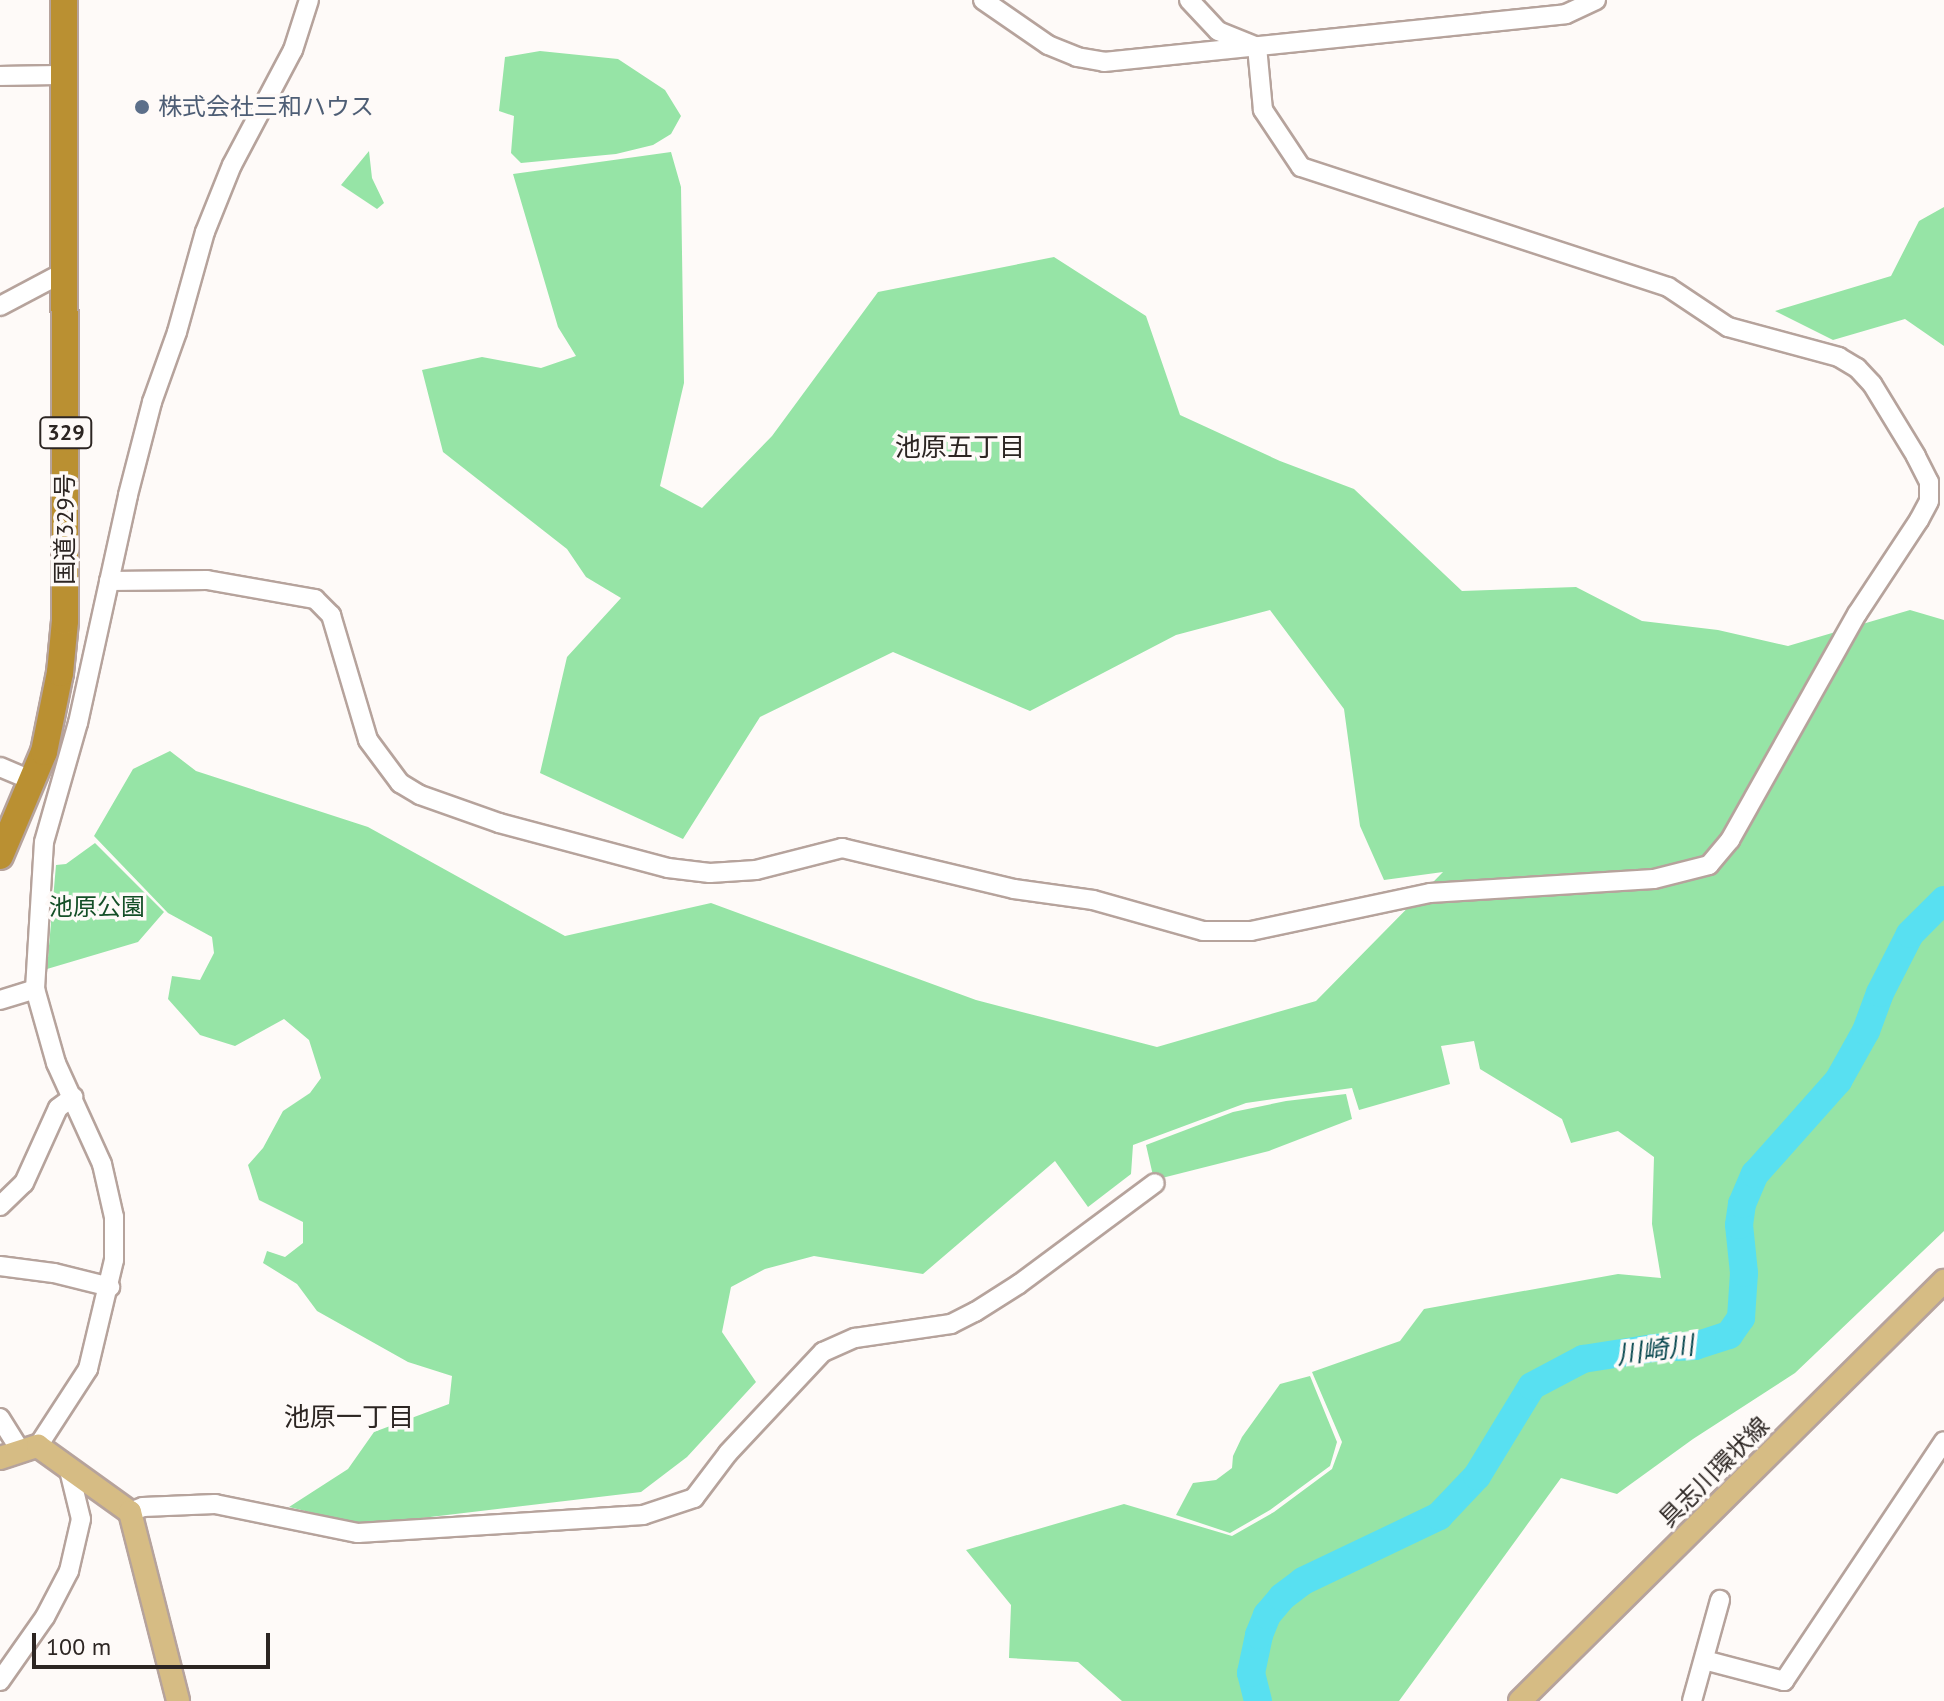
<!DOCTYPE html>
<meta charset="utf-8">
<style>
body{margin:0}
#map{position:relative;width:1944px;height:1701px;overflow:hidden;background:#fefaf8;font-family:"PT Sans","Noto Sans JP",sans-serif}
div>[style]{position:absolute}
.green>*{inset:0;background:#96e4a6}
.river>*{height:28px;margin:-14px;padding:0 14px;transform-origin:14px;border-radius:14px;background:#58e0f1}
.roads{filter:drop-shadow(2px 0 #b6a39c) drop-shadow(-2px 0 #b6a39c) drop-shadow(0 2px #b6a39c) drop-shadow(0 -2px #b6a39c)}
.minor>*{height:18px;margin:-9px;padding:0 9px;transform-origin:9px;border-radius:9px;background:#fff}
.major>*{height:22px;margin:-11px;padding:0 11px;transform-origin:11px;border-radius:11px;background:#d6bc84}
.highway>*{height:26px;margin:-13px;padding:0 13px;transform-origin:13px;border-radius:13px;background:#ba9032}
.dots>*{width:22px;height:22px;translate:-50% -50%;box-sizing:border-box;border:4px solid #fefaf8;border-radius:50%}
span{translate:-50% -50%;white-space:nowrap;text-align:center;line-height:1.15;-webkit-text-stroke:7px #fefaf8;paint-order:stroke}
.shield-label span{padding:2px 6px;background:#fefaf8;border:2px solid;border-radius:6px;-webkit-text-stroke-width:0}
.shield-label{font-size:22px;color:#2c2522;font-weight:700}
.service-label{font-size:24px;color:#4e5e75}
.left{translate:0 -50%;text-align:left}
.street-label{font-size:24px;color:#2c2522}
.park-label{font-size:24px;color:#144f27}
.neighbourhood-label{font-size:26px;color:#2c2522}
.water-label{font-size:26px;color:#07474e;font-style:italic}
.scale{position:absolute;left:32px;top:1633px;width:238px;height:36px;box-sizing:border-box;border:4px solid #2c2522;border-top:0;padding-left:10px;font-size:24px;line-height:28px;white-space:nowrap;color:#2c2522;-webkit-text-stroke:6px #fefaf8;paint-order:stroke}
</style>
<div id="map">
<div class="green">
<div style="clip-path:polygon(540px 51px,618px 59px,665px 90px,681px 116px,671px 134px,653px 145px,616px 154px,521px 163px,511px 153px,514px 116px,499px 111px,505px 57px)"></div>
<div style="clip-path:polygon(369px 151px,372px 178px,384px 203px,377px 209px,341px 185px)"></div>
<div style="clip-path:polygon(671px 152px,681px 187px,684px 383px,660px 486px,702px 508px,772px 436px,878px 292px,1054px 257px,1146px 316px,1180px 415px,1280px 461px,1354px 489px,1462px 591px,1576px 587px,1642px 621px,1718px 630px,1788px 646px,1910px 610px,1944px 620px,1944px 1231px,1795px 1373px,1693px 1439px,1617px 1494px,1561px 1478px,1399px 1701px,1122px 1701px,1078px 1662px,1009px 1658px,1011px 1605px,966px 1550px,1124px 1504px,1232px 1536px,1274px 1512px,1332px 1469px,1342px 1442px,1312px 1372px,1400px 1341px,1424px 1309px,1618px 1274px,1661px 1278px,1652px 1224px,1654px 1157px,1618px 1131px,1571px 1143px,1562px 1119px,1480px 1069px,1474px 1041px,1441px 1046px,1450px 1084px,1359px 1110px,1352px 1088px,1246px 1103px,1133px 1145px,1131px 1174px,1088px 1207px,1055px 1161px,923px 1274px,814px 1256px,765px 1269px,731px 1287px,722px 1332px,756px 1382px,687px 1457px,641px 1492px,363px 1525px,289px 1507px,348px 1469px,374px 1432px,449px 1404px,452px 1376px,408px 1362px,317px 1311px,297px 1284px,263px 1263px,267px 1251px,285px 1257px,303px 1243px,303px 1222px,259px 1200px,248px 1165px,263px 1148px,283px 1111px,310px 1093px,321px 1078px,309px 1040px,284px 1019px,235px 1046px,200px 1035px,168px 999px,172px 976px,200px 980px,214px 953px,212px 937px,168px 913px,94px 836px,133px 769px,170px 751px,196px 771px,368px 827px,565px 936px,711px 903px,976px 1000px,1157px 1047px,1316px 1001px,1443px 872px,1384px 880px,1360px 826px,1344px 709px,1270px 610px,1176px 635px,1030px 711px,893px 652px,760px 717px,683px 839px,540px 773px,567px 657px,621px 598px,586px 577px,567px 549px,443px 452px,422px 370px,482px 357px,541px 368px,576px 356px,558px 327px,513px 174px)"></div>
<div style="clip-path:polygon(1944px 207px,1944px 346px,1905px 319px,1833px 340px,1775px 311px,1891px 276px,1919px 221px)"></div>
<div style="clip-path:polygon(95px 843px,164px 912px,138px 942px,47px 969px,56px 865px,66px 864px)"></div>
<div style="clip-path:polygon(1346px 1094px,1352px 1119px,1269px 1151px,1154px 1180px,1146px 1145px,1233px 1112px,1286px 1101px)"></div>
<div style="clip-path:polygon(1310px 1376px,1337px 1442px,1330px 1466px,1270px 1510px,1230px 1533px,1176px 1515px,1193px 1483px,1216px 1480px,1232px 1468px,1233px 1456px,1242px 1437px,1280px 1384px)"></div>
</div>
<div class="river">
<div style="left:1258px;top:1701px;width:29px;rotate:-104deg"></div>
<div style="left:1251px;top:1673px;width:39px;rotate:-78deg"></div>
<div style="left:1259px;top:1635px;width:22px;rotate:-68deg"></div>
<div style="left:1267px;top:1615px;width:23px;rotate:-50deg"></div>
<div style="left:1282px;top:1597px;width:26px;rotate:-37deg"></div>
<div style="left:1303px;top:1581px;width:151px;rotate:-25.5deg"></div>
<div style="left:1439px;top:1516px;width:55px;rotate:-46.5deg"></div>
<div style="left:1477px;top:1476px;width:105px;rotate:-58.6deg"></div>
<div style="left:1532px;top:1386px;width:58px;rotate:-27.9deg"></div>
<div style="left:1583px;top:1359px;width:71px;rotate:-8.9deg"></div>
<div style="left:1653px;top:1348px;width:42px;rotate:-2.7deg"></div>
<div style="left:1695px;top:1346px;width:36px;rotate:-18deg"></div>
<div style="left:1729px;top:1335px;width:21px;rotate:-55deg"></div>
<div style="left:1741px;top:1318px;width:45px;rotate:-86.2deg"></div>
<div style="left:1744px;top:1273px;width:48px;rotate:-95.9deg"></div>
<div style="left:1739px;top:1225px;width:21px;rotate:-82deg"></div>
<div style="left:1742px;top:1204px;width:33px;rotate:-67deg"></div>
<div style="left:1755px;top:1174px;width:125px;rotate:-48.3deg"></div>
<div style="left:1838px;top:1081px;width:57px;rotate:-60.8deg"></div>
<div style="left:1866px;top:1031px;width:40px;rotate:-69.8deg"></div>
<div style="left:1880px;top:993px;width:66px;rotate:-63deg"></div>
<div style="left:1910px;top:934px;width:48px;rotate:-45deg"></div>
</div>
<div class="roads">
<div class="minor">
<div style="left:983px;top:0;width:79px;rotate:34.7deg"></div>
<div style="left:1048px;top:45px;width:31px;rotate:22deg"></div>
<div style="left:1077px;top:57px;width:27px;rotate:10deg"></div>
<div style="left:1104px;top:62px;width:464px;rotate:-5.9deg"></div>
<div style="left:1566px;top:14px;width:33px;rotate:-25deg"></div>
<div style="left:1189px;top:0;width:42px;rotate:46.9deg"></div>
<div style="left:1218px;top:31px;width:40px;rotate:22deg"></div>
<div style="left:0;top:76px;width:64px;rotate:-0.9deg"></div>
<div style="left:0;top:306px;width:75px;rotate:-27.9deg"></div>
<div style="left:109px;top:581px;width:98px;rotate:-0.6deg"></div>
<div style="left:207px;top:580px;width:110px;rotate:10deg"></div>
<div style="left:315px;top:599px;width:23px;rotate:45deg"></div>
<div style="left:331px;top:615px;width:130px;rotate:73.5deg"></div>
<div style="left:368px;top:740px;width:54px;rotate:53.3deg"></div>
<div style="left:400px;top:783px;width:23px;rotate:31deg"></div>
<div style="left:420px;top:795px;width:84px;rotate:19.5deg"></div>
<div style="left:499px;top:823px;width:175px;rotate:14.9deg"></div>
<div style="left:668px;top:868px;width:42px;rotate:6.8deg"></div>
<div style="left:710px;top:873px;width:46px;rotate:-3.7deg"></div>
<div style="left:756px;top:870px;width:89px;rotate:-14.3deg"></div>
<div style="left:842px;top:848px;width:177px;rotate:13.4deg"></div>
<div style="left:1014px;top:889px;width:80px;rotate:7.9deg"></div>
<div style="left:1093px;top:900px;width:114px;rotate:15.7deg"></div>
<div style="left:1203px;top:931px;width:48px"></div>
<div style="left:1251px;top:931px;width:183px;rotate:-12deg"></div>
<div style="left:1430px;top:893px;width:224px;rotate:-3.6deg"></div>
<div style="left:1654px;top:879px;width:57px;rotate:-14.3deg"></div>
<div style="left:1709px;top:865px;width:33px;rotate:-50deg"></div>
<div style="left:1730px;top:840px;width:259px;rotate:-60.7deg"></div>
<div style="left:1857px;top:614px;width:113px;rotate:-56.6deg"></div>
<div style="left:1919px;top:520px;width:21px;rotate:-62deg"></div>
<div style="left:1929px;top:501px;width:19px;rotate:-90deg"></div>
<div style="left:1929px;top:482px;width:29px;rotate:-117deg"></div>
<div style="left:1916px;top:456px;width:84px;rotate:-121.4deg"></div>
<div style="left:1872px;top:384px;width:22px;rotate:-133deg"></div>
<div style="left:1857px;top:368px;width:21px;rotate:-149deg"></div>
<div style="left:1839px;top:357px;width:115px;rotate:-164.9deg"></div>
<div style="left:1728px;top:327px;width:72px;rotate:-146.3deg"></div>
<div style="left:1668px;top:287px;width:386px;rotate:-161.9deg"></div>
<div style="left:1301px;top:167px;width:69px;rotate:-123.7deg"></div>
<div style="left:1263px;top:110px;width:63px;rotate:-95.4deg"></div>
<div style="left:0;top:767px;width:36px;rotate:23deg"></div>
<div style="left:0;top:1000px;width:37px;rotate:-17deg"></div>
<div style="left:0;top:1206px;width:33px;rotate:-44deg"></div>
<div style="left:24px;top:1183px;width:82px;rotate:-65.6deg"></div>
<div style="left:58px;top:1108px;width:19px;rotate:-36deg"></div>
<div style="left:0;top:1266px;width:54px;rotate:7.4deg"></div>
<div style="left:54px;top:1273px;width:58px;rotate:14deg"></div>
<div style="left:0;top:1418px;width:39px;rotate:58deg"></div>
<div style="left:38px;top:1446px;width:92px;rotate:-57deg"></div>
<div style="left:88px;top:1369px;width:112px;rotate:-76.6deg"></div>
<div style="left:114px;top:1260px;width:43px;rotate:-90deg"></div>
<div style="left:114px;top:1217px;width:54px;rotate:-102.8deg"></div>
<div style="left:102px;top:1164px;width:111px;rotate:-114.5deg"></div>
<div style="left:56px;top:1063px;width:77px;rotate:-105.8deg"></div>
<div style="left:35px;top:989px;width:147px;rotate:-86.5deg"></div>
<div style="left:44px;top:842px;width:124px;rotate:-74.1deg"></div>
<div style="left:78px;top:723px;width:233px;rotate:-77.6deg"></div>
<div style="left:128px;top:495px;width:96px;rotate:-75.5deg"></div>
<div style="left:152px;top:402px;width:74px;rotate:-70.3deg"></div>
<div style="left:177px;top:332px;width:104px;rotate:-74.4deg"></div>
<div style="left:205px;top:232px;width:72px;rotate:-68.1deg"></div>
<div style="left:232px;top:165px;width:130px;rotate:-62.1deg"></div>
<div style="left:293px;top:50px;width:52px;rotate:-72.3deg"></div>
<div style="left:130px;top:1512px;width:14px;rotate:-21deg"></div>
<div style="left:143px;top:1507px;width:72px;rotate:-2.4deg"></div>
<div style="left:215px;top:1504px;width:146px;rotate:11.5deg"></div>
<div style="left:358px;top:1533px;width:286px;rotate:-3.6deg"></div>
<div style="left:643px;top:1515px;width:54px;rotate:-18.4deg"></div>
<div style="left:694px;top:1498px;width:56px;rotate:-52.9deg"></div>
<div style="left:728px;top:1453px;width:139px;rotate:-46.8deg"></div>
<div style="left:823px;top:1352px;width:35px;rotate:-24deg"></div>
<div style="left:855px;top:1338px;width:97px;rotate:-8.3deg"></div>
<div style="left:951px;top:1324px;width:27px;rotate:-27deg"></div>
<div style="left:975px;top:1312px;width:52px;rotate:-32.5deg"></div>
<div style="left:1019px;top:1284px;width:169px;rotate:-36.6deg"></div>
<div style="left:1704px;top:1660px;width:83px;rotate:14.7deg"></div>
<div style="left:1784px;top:1681px;width:288px;rotate:-56.3deg"></div>
<div style="left:0;top:1681px;width:78px;rotate:-54.9deg"></div>
<div style="left:45px;top:1617px;width:52px;rotate:-62.4deg"></div>
<div style="left:69px;top:1571px;width:53px;rotate:-77deg"></div>
<div style="left:81px;top:1519px;width:50px;rotate:-103.8deg"></div>
<div style="left:1692px;top:1701px;width:105px;rotate:-74.5deg"></div>
</div>
<div class="major">
<div style="left:0;top:1458px;width:40px;rotate:-18deg"></div>
<div style="left:38px;top:1446px;width:113px;rotate:35.7deg"></div>
<div style="left:130px;top:1512px;width:195px;rotate:75.7deg"></div>
<div style="left:1520px;top:1701px;width:597px;rotate:-44.73deg"></div>
</div>
<div class="highway">
<div style="left:0;top:856px;width:113px;rotate:-67.1deg"></div>
<div style="left:44px;top:752px;width:81px;rotate:-78.6deg"></div>
<div style="left:60px;top:673px;width:52px;rotate:-84.5deg"></div>
<div style="left:65px;top:621px;width:621px;rotate:-90.09deg"></div>
</div>
</div>
<div class="dots">
<div style="left:142px;top:107px;background:#5c6f8a"></div>
</div>
<div class="shield-label">
<span style="left:66px;top:433px">329</span>
</div>
<div class="service-label">
<span class="left" style="left:158px;top:107px">株式会社三和ハウス</span>
</div>
<div class="street-label">
<span style="left:65px;top:529px;rotate:-90deg">国道329号</span>
<span style="left:1714px;top:1472px;rotate:-45deg">具志川環状線</span>
</div>
<div class="park-label">
<span style="left:97px;top:907px">池原公園</span>
</div>
<div class="neighbourhood-label">
<span style="left:960px;top:447px">池原五丁目</span>
<span style="left:349px;top:1417px">池原一丁目</span>
</div>
<div class="water-label">
<span style="left:1655px;top:1350px;rotate:-8deg">川崎川</span>
</div>
<div class="scale">100 m</div>
</div>
